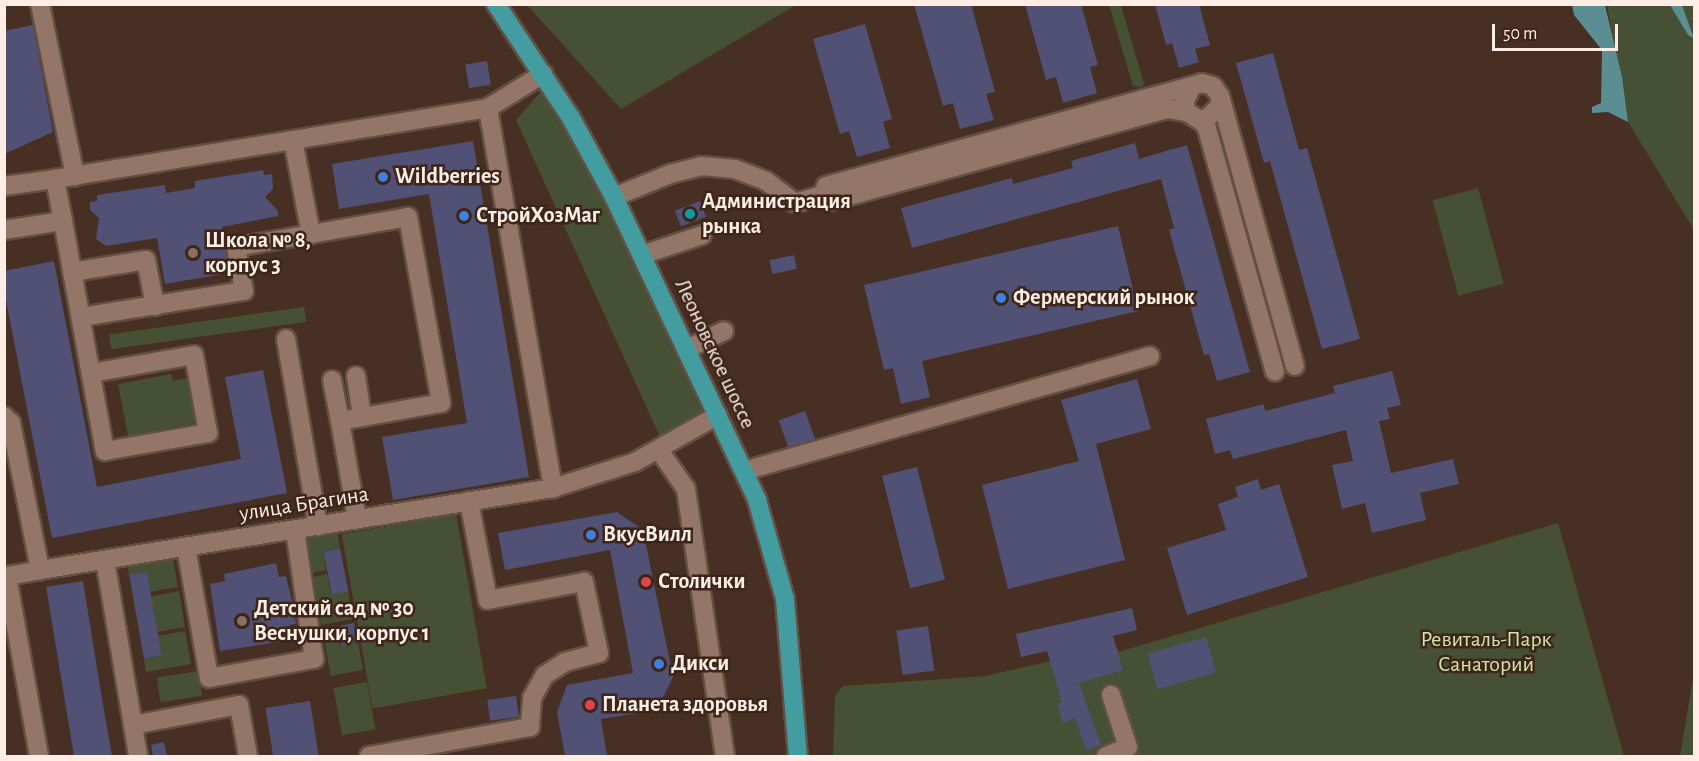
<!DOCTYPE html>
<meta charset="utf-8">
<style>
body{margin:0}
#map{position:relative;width:1699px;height:761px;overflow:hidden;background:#482f23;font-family:"Alegreya Sans",sans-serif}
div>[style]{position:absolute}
.green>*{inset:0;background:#465034;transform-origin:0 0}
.water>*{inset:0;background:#5a8e92}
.building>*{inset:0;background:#505174;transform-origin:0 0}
.roads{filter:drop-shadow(2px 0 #634f44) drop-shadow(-2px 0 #634f44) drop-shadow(0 2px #634f44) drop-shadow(0 -2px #634f44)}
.minor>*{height:18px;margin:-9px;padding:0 9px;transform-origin:9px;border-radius:9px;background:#947668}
.major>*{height:18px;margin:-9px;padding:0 9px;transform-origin:9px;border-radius:9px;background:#439ca0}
.dots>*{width:16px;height:16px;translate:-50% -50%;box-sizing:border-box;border:3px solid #3d2519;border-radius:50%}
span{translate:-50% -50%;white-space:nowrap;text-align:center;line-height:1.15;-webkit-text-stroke:5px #3d2519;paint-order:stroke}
.poi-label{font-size:22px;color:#fdede5;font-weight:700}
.left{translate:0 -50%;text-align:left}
.street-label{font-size:22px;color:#fdede5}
.park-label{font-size:22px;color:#cfe6a7}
.frame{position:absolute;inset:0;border:6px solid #fdede5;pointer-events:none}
.scale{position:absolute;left:1492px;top:24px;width:126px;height:27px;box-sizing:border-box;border:3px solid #fdede5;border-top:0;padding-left:8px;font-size:18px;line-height:21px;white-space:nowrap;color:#fdede5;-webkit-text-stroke:4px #3d2519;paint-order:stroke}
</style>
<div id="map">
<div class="green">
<div style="clip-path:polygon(527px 5px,796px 5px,621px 109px)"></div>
<div style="clip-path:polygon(1109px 5px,1121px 5px,1144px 84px,1142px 87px,1133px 86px)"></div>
<div style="clip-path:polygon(1607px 5px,1670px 5px,1694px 38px,1694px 230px,1628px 122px)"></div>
<div style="clip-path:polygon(1683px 5px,1694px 5px,1694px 36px,1684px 11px)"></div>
<div style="clip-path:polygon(544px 88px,580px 145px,700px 391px,703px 416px,660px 437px,516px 120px)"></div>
<div style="clip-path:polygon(1218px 123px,1255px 241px,1244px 244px,1214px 124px)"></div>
<div style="left:1478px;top:188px;width:99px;height:47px;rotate:75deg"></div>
<div style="clip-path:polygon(1256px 246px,1285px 360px,1280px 361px,1246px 249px)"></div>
<div style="left:304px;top:307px;width:15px;height:197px;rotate:82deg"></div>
<div style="clip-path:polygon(171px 374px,173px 381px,187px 378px,196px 423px,128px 436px,118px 384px)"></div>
<div style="left:456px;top:514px;width:177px;height:116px;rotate:80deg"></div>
<div style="clip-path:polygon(1558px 523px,1624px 756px,833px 756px,835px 696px,843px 686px,986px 676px,1116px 646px,1118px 652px)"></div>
<div style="clip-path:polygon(337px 531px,340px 548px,323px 551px,326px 570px,312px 573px,306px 536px)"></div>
<div style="clip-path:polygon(173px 559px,178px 587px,150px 592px,129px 575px,128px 567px)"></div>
<div style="clip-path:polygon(327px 574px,331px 594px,348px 591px,353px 619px,321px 625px,313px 577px)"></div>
<div style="clip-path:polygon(179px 591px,185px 627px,157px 632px,154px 612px,136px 615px,133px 600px)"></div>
<div style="clip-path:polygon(337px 626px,340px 646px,358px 643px,363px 670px,331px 676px,322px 629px)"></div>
<div style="clip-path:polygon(185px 631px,191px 664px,146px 672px,144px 659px,162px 656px,158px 636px)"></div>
<div style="left:198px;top:671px;width:25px;height:42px;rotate:81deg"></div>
<div style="clip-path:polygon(1694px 673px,1694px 756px,1680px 756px,1688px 708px)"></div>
<div style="left:367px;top:682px;width:48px;height:34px;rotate:80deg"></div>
</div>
<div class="water">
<div style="clip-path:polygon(1572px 5px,1605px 5px,1622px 77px,1628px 122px,1608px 112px,1592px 113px,1592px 107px,1601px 103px,1602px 50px,1574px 15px)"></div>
<div style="clip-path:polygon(1670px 5px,1682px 5px,1694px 38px,1688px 35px)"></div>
</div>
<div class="building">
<div style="clip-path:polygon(914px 4px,971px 4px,995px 92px,986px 94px,994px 120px,960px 129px,953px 103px,943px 106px)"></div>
<div style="clip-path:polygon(1025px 4px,1081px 4px,1098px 65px,1090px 67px,1097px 93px,1063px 103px,1056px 77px,1046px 80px)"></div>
<div style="clip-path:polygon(1155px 4px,1199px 4px,1210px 45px,1195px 49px,1199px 62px,1179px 68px,1172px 43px,1166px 45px)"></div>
<div style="clip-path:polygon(865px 24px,892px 119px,883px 122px,890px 148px,857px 157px,849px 131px,840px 134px,813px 39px)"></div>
<div style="clip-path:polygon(33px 25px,53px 132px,4px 154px,4px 31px)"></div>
<div style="clip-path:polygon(1273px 53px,1299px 150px,1307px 148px,1360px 339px,1322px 349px,1270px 161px,1264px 163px,1236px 63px)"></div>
<div style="left:487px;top:61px;width:24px;height:22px;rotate:81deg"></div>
<div style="clip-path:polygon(473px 141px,529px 477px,393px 500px,382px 437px,467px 423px,429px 194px,339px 209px,332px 164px)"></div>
<div style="clip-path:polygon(1135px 143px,1139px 159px,1187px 145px,1250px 372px,1217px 381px,1209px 354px,1204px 355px,1169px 230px,1174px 228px,1161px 179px,912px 248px,901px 208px,1012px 178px,1013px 184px,1073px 168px,1071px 161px)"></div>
<div style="clip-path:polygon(263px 170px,264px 175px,272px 174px,273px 189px,265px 197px,278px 211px,278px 216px,222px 227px,229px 273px,165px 284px,157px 238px,106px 246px,96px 239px,99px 218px,90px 210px,90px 202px,97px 201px,97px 195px,165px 185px,166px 193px,195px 188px,195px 181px)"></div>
<div style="left:700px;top:201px;width:17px;height:27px;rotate:69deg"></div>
<div style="clip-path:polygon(1118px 226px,1138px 311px,922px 361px,930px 397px,901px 404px,893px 368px,884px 370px,864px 285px)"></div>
<div style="left:794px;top:255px;width:14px;height:25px;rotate:78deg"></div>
<div style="clip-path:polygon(54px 261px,97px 487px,241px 459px,225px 377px,263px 370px,287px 493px,52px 538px,4px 290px,4px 271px)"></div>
<div style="clip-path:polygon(1392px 371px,1401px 405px,1387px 408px,1390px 419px,1379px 421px,1391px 473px,1453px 459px,1459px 484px,1420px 493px,1426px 520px,1372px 533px,1365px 503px,1342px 509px,1332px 465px,1353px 461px,1346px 430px,1233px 459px,1230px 450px,1215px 454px,1206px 419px,1264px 404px,1265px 411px,1335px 393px,1333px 386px)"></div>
<div style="clip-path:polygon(1137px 379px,1151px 429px,1096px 444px,1125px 560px,1008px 589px,982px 485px,1079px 461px,1061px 400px)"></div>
<div style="left:805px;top:411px;width:30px;height:28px;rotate:70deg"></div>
<div style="left:917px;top:467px;width:116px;height:36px;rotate:76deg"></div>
<div style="clip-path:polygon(1258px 479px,1261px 490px,1279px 484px,1308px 577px,1187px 615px,1167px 548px,1226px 530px,1218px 504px,1238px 497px,1235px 487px)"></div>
<div style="clip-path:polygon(617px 512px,643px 530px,673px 677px,657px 710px,601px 719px,607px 756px,565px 756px,557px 712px,567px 685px,633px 673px,610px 550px,505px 570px,498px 533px)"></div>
<div style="left:340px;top:548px;width:44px;height:17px;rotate:79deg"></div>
<div style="clip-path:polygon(276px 563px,279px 577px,286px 576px,293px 605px,296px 624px,289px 625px,291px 640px,220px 651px,210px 584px,225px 581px,224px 574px)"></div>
<div style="left:147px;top:572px;width:85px;height:18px;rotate:80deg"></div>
<div style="clip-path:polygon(83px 581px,101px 693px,112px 756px,74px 756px,46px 587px)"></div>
<div style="clip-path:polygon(1132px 608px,1137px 630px,1113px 636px,1123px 670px,1079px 683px,1101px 745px,1086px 750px,1075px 718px,1063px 723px,1057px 704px,1062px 702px,1047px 651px,1021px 657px,1016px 634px)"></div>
<div style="left:354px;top:623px;width:20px;height:17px;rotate:79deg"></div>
<div style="left:928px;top:626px;width:45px;height:32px;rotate:82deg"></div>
<div style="left:1206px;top:637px;width:37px;height:61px;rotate:74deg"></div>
<div style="left:516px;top:696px;width:21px;height:29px;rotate:82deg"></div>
<div style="left:310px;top:701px;width:56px;height:45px;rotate:81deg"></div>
<div style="clip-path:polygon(164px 742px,167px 756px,153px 756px,151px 745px)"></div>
</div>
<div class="roads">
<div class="minor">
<div style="left:40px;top:4px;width:176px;rotate:78.5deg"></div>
<div style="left:1220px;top:96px;width:10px;rotate:90deg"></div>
<div style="left:1220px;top:106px;width:19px;rotate:137deg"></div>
<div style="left:1206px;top:119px;width:8px;rotate:180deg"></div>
<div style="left:1198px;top:119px;width:13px;rotate:-148deg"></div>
<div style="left:1187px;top:112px;width:9px;rotate:-108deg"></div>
<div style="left:1184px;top:103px;width:19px;rotate:-65deg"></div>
<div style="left:1192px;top:86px;width:10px;rotate:-17deg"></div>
<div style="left:1202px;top:83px;width:11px;rotate:15deg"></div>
<div style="left:1213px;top:86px;width:12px;rotate:55deg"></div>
<div style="left:1220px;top:96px;width:280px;rotate:74.5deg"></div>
<div style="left:488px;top:108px;width:386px;rotate:80.3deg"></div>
<div style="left:1187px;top:112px;width:20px;rotate:-171deg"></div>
<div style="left:1167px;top:109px;width:348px;rotate:164.7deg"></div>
<div style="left:831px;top:201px;width:10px;rotate:-143deg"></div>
<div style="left:823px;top:195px;width:9px;rotate:-72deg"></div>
<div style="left:826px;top:186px;width:379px;rotate:-15.3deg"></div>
<div style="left:1198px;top:119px;width:10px;rotate:37deg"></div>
<div style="left:1206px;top:125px;width:256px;rotate:74.4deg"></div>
<div style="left:293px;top:140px;width:96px;rotate:79.2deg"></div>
<div style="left:311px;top:234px;width:98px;rotate:-9.9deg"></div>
<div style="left:408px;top:217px;width:189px;rotate:79.9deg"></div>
<div style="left:441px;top:403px;width:103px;rotate:169.9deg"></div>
<div style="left:340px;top:421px;width:99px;rotate:80.2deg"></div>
<div style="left:4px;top:186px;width:51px;rotate:-7.8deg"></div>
<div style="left:614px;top:197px;width:61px;rotate:-22.3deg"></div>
<div style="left:670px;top:174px;width:32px;rotate:-14deg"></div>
<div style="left:701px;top:166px;width:34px;rotate:5deg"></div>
<div style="left:735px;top:169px;width:33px;rotate:21deg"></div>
<div style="left:766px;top:181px;width:36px;rotate:37deg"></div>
<div style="left:795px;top:203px;width:29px;rotate:-16deg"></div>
<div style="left:63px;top:221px;width:234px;rotate:79.7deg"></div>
<div style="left:105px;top:451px;width:105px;rotate:-9.9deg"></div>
<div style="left:208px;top:433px;width:79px;rotate:-100.2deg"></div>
<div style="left:194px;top:355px;width:105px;rotate:170.1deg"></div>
<div style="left:4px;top:230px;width:60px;rotate:-8.7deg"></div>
<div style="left:63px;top:221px;width:43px;rotate:-100.8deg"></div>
<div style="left:55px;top:179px;width:439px;rotate:-9.3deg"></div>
<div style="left:488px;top:108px;width:65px;rotate:-31.7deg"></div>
<div style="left:642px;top:255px;width:63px;rotate:-18.4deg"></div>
<div style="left:72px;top:272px;width:75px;rotate:-9.2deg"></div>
<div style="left:146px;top:260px;width:47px;rotate:78.9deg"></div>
<div style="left:81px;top:317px;width:165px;rotate:-9.1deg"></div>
<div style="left:244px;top:291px;width:45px;rotate:-100.3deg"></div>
<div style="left:236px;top:247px;width:76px;rotate:-9.8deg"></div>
<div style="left:286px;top:339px;width:190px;rotate:80.3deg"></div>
<div style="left:687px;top:349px;width:41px;rotate:-25.9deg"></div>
<div style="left:356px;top:376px;width:41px;rotate:81.7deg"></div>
<div style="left:332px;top:380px;width:42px;rotate:79deg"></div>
<div style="left:4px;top:416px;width:10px;rotate:45deg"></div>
<div style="left:11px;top:423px;width:150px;rotate:78.8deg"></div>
<div style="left:40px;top:570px;width:520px;rotate:-9.08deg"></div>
<div style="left:553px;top:488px;width:86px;rotate:-17.6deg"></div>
<div style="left:635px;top:462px;width:95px;rotate:-29.5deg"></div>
<div style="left:659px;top:450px;width:47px;rotate:55.3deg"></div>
<div style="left:686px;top:489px;width:270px;rotate:81.7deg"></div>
<div style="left:744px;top:471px;width:422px;rotate:-15.8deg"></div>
<div style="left:186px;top:547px;width:133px;rotate:80deg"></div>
<div style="left:209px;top:678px;width:107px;rotate:-10.3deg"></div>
<div style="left:314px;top:659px;width:130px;rotate:-98.4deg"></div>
<div style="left:105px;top:560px;width:199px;rotate:80.4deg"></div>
<div style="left:133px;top:725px;width:108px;rotate:-10.7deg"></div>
<div style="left:239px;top:705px;width:52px;rotate:80deg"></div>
<div style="left:39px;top:756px;width:183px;rotate:-100.1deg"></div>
<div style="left:7px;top:576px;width:34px;rotate:-10deg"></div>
<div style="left:369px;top:756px;width:164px;rotate:-10.2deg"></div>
<div style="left:530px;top:727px;width:29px;rotate:-86deg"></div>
<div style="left:532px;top:698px;width:26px;rotate:-61deg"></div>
<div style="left:545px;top:675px;width:24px;rotate:-33deg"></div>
<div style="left:565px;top:662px;width:35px;rotate:-15deg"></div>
<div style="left:599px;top:653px;width:73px;rotate:-101.9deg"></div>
<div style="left:584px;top:582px;width:98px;rotate:169.4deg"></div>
<div style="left:488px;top:600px;width:101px;rotate:-100.9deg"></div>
<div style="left:1106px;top:756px;width:24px;rotate:-22deg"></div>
<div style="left:1128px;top:747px;width:55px;rotate:-108.1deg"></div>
</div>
<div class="major">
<div style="left:496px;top:4px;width:136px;rotate:56.7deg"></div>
<div style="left:571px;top:118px;width:90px;rotate:61.4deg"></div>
<div style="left:614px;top:197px;width:335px;rotate:64.7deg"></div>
<div style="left:757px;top:500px;width:103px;rotate:74.2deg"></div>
<div style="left:785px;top:599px;width:158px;rotate:85.3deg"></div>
</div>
</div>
<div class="dots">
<div style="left:383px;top:177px;background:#3f7fe0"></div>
<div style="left:690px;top:214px;background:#0f9aa8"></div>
<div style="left:464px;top:216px;background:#3f7fe0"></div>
<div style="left:193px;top:253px;background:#8d6e63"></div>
<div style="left:1001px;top:298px;background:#3f7fe0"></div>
<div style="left:591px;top:535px;background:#3f7fe0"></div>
<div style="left:646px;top:582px;background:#e0444e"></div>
<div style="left:242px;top:621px;background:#8d6e63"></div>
<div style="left:659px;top:664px;background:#3f7fe0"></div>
<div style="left:590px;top:705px;background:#e0444e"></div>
</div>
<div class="poi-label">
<span class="left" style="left:395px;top:177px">Wildberries</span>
<span class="left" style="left:702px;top:214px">Администрация<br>рынка</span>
<span class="left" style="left:476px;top:216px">СтройХозМаг</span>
<span class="left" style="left:205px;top:253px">Школа № 8,<br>корпус 3</span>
<span class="left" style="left:1013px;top:298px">Фермерский рынок</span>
<span class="left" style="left:603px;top:535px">ВкусВилл</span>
<span class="left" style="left:658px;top:582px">Столички</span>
<span class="left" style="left:254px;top:621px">Детский сад № 30<br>Веснушки, корпус 1</span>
<span class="left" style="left:671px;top:664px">Дикси</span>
<span class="left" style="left:602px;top:705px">Планета здоровья</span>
</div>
<div class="street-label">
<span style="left:715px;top:354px;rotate:65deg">Леоновское шоссе</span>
<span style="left:304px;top:504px;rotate:-9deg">улица Брагина</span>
</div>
<div class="park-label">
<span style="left:1486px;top:652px">Ревиталь-Парк<br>Санаторий</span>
</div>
<div class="frame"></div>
<div class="scale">50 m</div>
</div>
